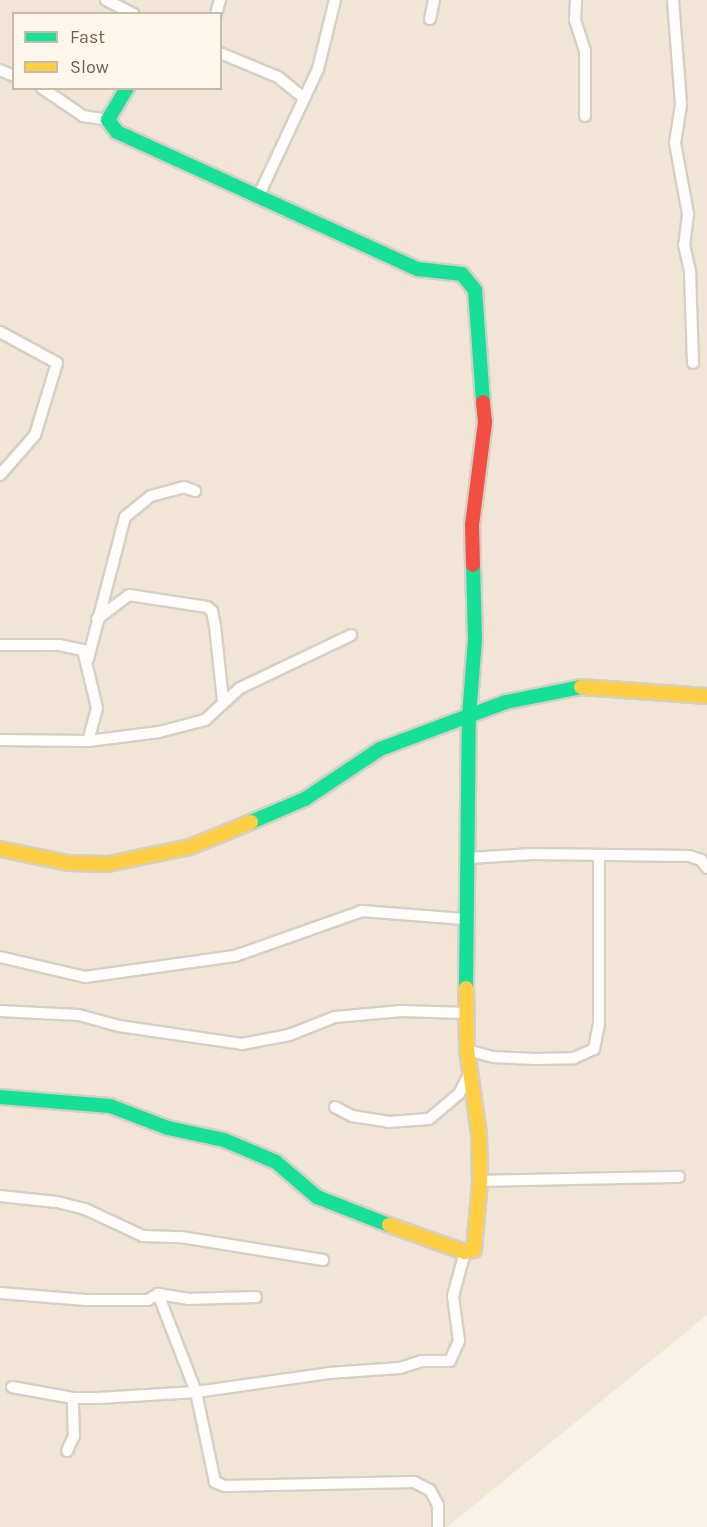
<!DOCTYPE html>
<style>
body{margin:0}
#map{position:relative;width:707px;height:1527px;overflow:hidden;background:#f7f3e9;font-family:Karla,sans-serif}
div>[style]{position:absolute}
.residential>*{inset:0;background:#f1e6d6}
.roads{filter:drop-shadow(2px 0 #d6cfc6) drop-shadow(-2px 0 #d6cfc6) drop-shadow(0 2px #d6cfc6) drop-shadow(0 -2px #d6cfc6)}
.street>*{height:10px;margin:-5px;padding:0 5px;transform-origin:5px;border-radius:5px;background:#fefdfc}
.fast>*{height:14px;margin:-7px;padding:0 7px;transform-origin:7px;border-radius:7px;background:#16e098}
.slow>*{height:14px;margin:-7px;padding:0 7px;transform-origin:7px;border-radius:7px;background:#ffcf43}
.jam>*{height:14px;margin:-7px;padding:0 7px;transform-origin:7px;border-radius:7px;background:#f24e42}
span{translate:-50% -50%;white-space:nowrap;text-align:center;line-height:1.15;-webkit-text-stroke:6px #fff8ea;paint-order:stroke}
.legend{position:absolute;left:12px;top:12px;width:210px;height:78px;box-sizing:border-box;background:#fff8ea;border:2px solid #c8baa9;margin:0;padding:8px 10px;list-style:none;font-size:18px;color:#765c48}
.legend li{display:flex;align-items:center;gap:12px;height:30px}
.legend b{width:30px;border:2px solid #c8baa9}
</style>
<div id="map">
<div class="residential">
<div style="clip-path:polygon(evenodd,0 0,707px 0,707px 1315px,447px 1527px,0 1527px,0 0,14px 14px,220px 14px,220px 88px,14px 88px,14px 14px)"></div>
</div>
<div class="roads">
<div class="street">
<div style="left:106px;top:0;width:31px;rotate:27deg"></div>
<div style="left:576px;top:0;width:20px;rotate:93deg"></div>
<div style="left:575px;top:20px;width:33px;rotate:72deg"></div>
<div style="left:585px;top:51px;width:65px;rotate:90deg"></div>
<div style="left:673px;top:0;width:105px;rotate:85.6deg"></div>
<div style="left:681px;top:105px;width:38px;rotate:99deg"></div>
<div style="left:675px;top:143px;width:72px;rotate:79.6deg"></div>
<div style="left:688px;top:214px;width:31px;rotate:97deg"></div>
<div style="left:684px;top:245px;width:28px;rotate:77deg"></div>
<div style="left:690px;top:272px;width:91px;rotate:88.1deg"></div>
<div style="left:216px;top:14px;width:15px;rotate:-74deg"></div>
<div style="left:430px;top:19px;width:19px;rotate:-78deg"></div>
<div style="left:220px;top:53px;width:63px;rotate:22.5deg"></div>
<div style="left:278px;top:77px;width:33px;rotate:39deg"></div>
<div style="left:0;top:70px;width:15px;rotate:23deg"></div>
<div style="left:42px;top:88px;width:50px;rotate:34.3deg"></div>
<div style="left:83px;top:116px;width:25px;rotate:9deg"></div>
<div style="left:258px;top:197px;width:141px;rotate:-64.9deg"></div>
<div style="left:318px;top:69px;width:71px;rotate:-76.2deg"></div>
<div style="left:0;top:332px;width:65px;rotate:28.5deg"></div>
<div style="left:57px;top:363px;width:75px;rotate:107deg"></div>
<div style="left:35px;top:435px;width:53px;rotate:131.2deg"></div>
<div style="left:97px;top:619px;width:40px;rotate:-37deg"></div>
<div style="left:129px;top:595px;width:79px;rotate:8.7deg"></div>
<div style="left:207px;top:607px;width:6px;rotate:39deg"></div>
<div style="left:212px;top:611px;width:15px;rotate:79deg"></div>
<div style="left:215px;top:626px;width:75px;rotate:83.9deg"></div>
<div style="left:0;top:645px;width:59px"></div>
<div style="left:59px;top:645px;width:25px;rotate:12deg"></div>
<div style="left:83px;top:650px;width:60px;rotate:76.4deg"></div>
<div style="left:97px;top:708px;width:34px;rotate:105deg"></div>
<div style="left:88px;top:659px;width:147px;rotate:-75.4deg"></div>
<div style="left:125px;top:517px;width:33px;rotate:-39deg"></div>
<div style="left:151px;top:496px;width:34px;rotate:-15deg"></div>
<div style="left:184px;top:487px;width:12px;rotate:20deg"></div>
<div style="left:0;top:740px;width:88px;rotate:0.7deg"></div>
<div style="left:88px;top:741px;width:72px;rotate:-7.2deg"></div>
<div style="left:159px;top:732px;width:48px;rotate:-14.6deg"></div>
<div style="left:205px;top:720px;width:47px;rotate:-42.4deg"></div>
<div style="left:240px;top:688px;width:123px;rotate:-25.5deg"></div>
<div style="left:470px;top:858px;width:62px;rotate:-3.7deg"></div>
<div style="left:532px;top:854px;width:157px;rotate:0.7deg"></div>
<div style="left:689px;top:856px;width:13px;rotate:18deg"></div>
<div style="left:701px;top:860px;width:10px;rotate:53deg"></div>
<div style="left:0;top:957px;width:87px;rotate:13.2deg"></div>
<div style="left:85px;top:977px;width:151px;rotate:-8deg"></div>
<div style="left:235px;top:956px;width:135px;rotate:-19.5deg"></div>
<div style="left:362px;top:911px;width:102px;rotate:4.5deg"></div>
<div style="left:0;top:1011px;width:79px;rotate:2.9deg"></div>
<div style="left:79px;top:1015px;width:41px;rotate:15.4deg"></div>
<div style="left:119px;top:1026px;width:124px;rotate:8.3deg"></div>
<div style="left:242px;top:1044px;width:48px;rotate:-10.8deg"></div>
<div style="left:289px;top:1035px;width:49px;rotate:-21.4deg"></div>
<div style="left:335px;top:1017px;width:67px;rotate:-5.1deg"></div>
<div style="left:402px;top:1011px;width:64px;rotate:1.8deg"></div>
<div style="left:467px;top:1050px;width:28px;rotate:15deg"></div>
<div style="left:494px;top:1057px;width:41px;rotate:2.8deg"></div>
<div style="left:535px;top:1059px;width:39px;rotate:-1deg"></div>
<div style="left:574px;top:1058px;width:22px;rotate:-24deg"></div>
<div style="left:594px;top:1049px;width:25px;rotate:-79deg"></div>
<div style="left:599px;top:1024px;width:167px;rotate:-90deg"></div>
<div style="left:335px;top:1107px;width:19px;rotate:28deg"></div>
<div style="left:352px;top:1116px;width:36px;rotate:9deg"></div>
<div style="left:388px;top:1122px;width:41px;rotate:-4.2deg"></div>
<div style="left:429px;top:1119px;width:39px;rotate:-40deg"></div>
<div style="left:459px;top:1094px;width:22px;rotate:-63deg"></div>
<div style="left:480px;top:1181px;width:199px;rotate:-1.2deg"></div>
<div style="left:0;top:1196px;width:57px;rotate:6deg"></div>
<div style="left:57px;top:1202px;width:29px;rotate:14deg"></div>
<div style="left:85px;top:1209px;width:64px;rotate:25deg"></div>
<div style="left:143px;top:1236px;width:38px;rotate:2deg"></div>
<div style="left:181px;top:1237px;width:144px;rotate:9.2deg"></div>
<div style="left:0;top:1293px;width:86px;rotate:4.7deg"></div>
<div style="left:86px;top:1300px;width:62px"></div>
<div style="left:148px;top:1300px;width:12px;rotate:-31deg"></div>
<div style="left:158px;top:1294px;width:30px;rotate:9deg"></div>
<div style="left:188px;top:1299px;width:68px;rotate:-1.7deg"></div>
<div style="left:158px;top:1294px;width:105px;rotate:68.8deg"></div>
<div style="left:196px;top:1392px;width:92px;rotate:78.1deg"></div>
<div style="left:215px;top:1482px;width:11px;rotate:22deg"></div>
<div style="left:225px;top:1486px;width:189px;rotate:-1.2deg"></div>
<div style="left:414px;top:1482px;width:18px;rotate:27deg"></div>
<div style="left:430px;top:1490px;width:17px;rotate:62deg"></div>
<div style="left:438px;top:1505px;width:22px;rotate:90deg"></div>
<div style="left:12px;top:1387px;width:62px;rotate:10.2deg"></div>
<div style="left:73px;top:1398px;width:26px"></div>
<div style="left:99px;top:1398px;width:97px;rotate:-3.5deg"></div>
<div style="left:196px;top:1392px;width:134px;rotate:-8.1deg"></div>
<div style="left:329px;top:1373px;width:71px;rotate:-4deg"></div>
<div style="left:400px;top:1368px;width:22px;rotate:-18deg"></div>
<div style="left:421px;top:1361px;width:29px"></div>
<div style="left:450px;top:1361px;width:22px;rotate:-66deg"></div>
<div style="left:459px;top:1341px;width:45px;rotate:-97.6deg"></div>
<div style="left:453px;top:1296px;width:46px;rotate:-74.7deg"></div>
<div style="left:67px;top:1451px;width:17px;rotate:-65deg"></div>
<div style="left:74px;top:1436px;width:38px;rotate:-92deg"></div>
</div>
<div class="fast">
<div style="left:127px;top:88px;width:37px;rotate:121deg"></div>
<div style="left:108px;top:120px;width:15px;rotate:53deg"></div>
<div style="left:117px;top:132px;width:331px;rotate:24.5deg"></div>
<div style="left:418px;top:269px;width:44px;rotate:6.5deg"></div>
<div style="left:462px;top:274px;width:21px;rotate:51deg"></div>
<div style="left:475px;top:290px;width:112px;rotate:85.9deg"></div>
<div style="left:251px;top:822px;width:59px;rotate:-23.1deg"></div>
<div style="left:305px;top:799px;width:90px;rotate:-33.7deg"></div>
<div style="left:380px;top:749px;width:134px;rotate:-20.5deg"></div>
<div style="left:506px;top:702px;width:76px;rotate:-11.3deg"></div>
<div style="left:466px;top:988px;width:272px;rotate:-89.4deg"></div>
<div style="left:469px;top:716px;width:76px;rotate:-85.5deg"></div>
<div style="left:475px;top:640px;width:75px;rotate:-91.5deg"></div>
<div style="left:0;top:1097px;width:110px;rotate:4.7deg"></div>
<div style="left:110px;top:1106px;width:62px;rotate:20.8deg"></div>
<div style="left:168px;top:1128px;width:57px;rotate:12.1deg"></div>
<div style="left:224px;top:1140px;width:56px;rotate:22.9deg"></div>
<div style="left:276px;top:1162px;width:54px;rotate:40.5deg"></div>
<div style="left:317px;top:1197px;width:77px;rotate:21.3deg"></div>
</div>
<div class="slow">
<div style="left:581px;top:687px;width:126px;rotate:4.1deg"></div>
<div style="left:0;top:849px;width:69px;rotate:11.6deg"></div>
<div style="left:68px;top:863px;width:40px;rotate:1.4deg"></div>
<div style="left:108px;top:864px;width:84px;rotate:-11.7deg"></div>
<div style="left:190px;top:847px;width:66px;rotate:-22.3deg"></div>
<div style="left:389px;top:1225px;width:81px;rotate:19.6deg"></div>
<div style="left:465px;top:1252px;width:9px;rotate:-13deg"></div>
<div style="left:474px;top:1250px;width:69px;rotate:-85deg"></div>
<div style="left:480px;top:1181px;width:47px;rotate:-91.2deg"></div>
<div style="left:479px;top:1134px;width:85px;rotate:-98.1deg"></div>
<div style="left:467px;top:1050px;width:62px;rotate:-90.9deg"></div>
</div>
<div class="jam">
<div style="left:473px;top:565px;width:40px;rotate:-91.4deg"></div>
<div style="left:472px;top:525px;width:104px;rotate:-82.8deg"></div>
<div style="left:485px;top:422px;width:20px;rotate:-96deg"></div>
</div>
</div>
<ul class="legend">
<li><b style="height:8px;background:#16e098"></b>Fast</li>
<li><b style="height:8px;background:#ffcf43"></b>Slow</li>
</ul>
</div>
